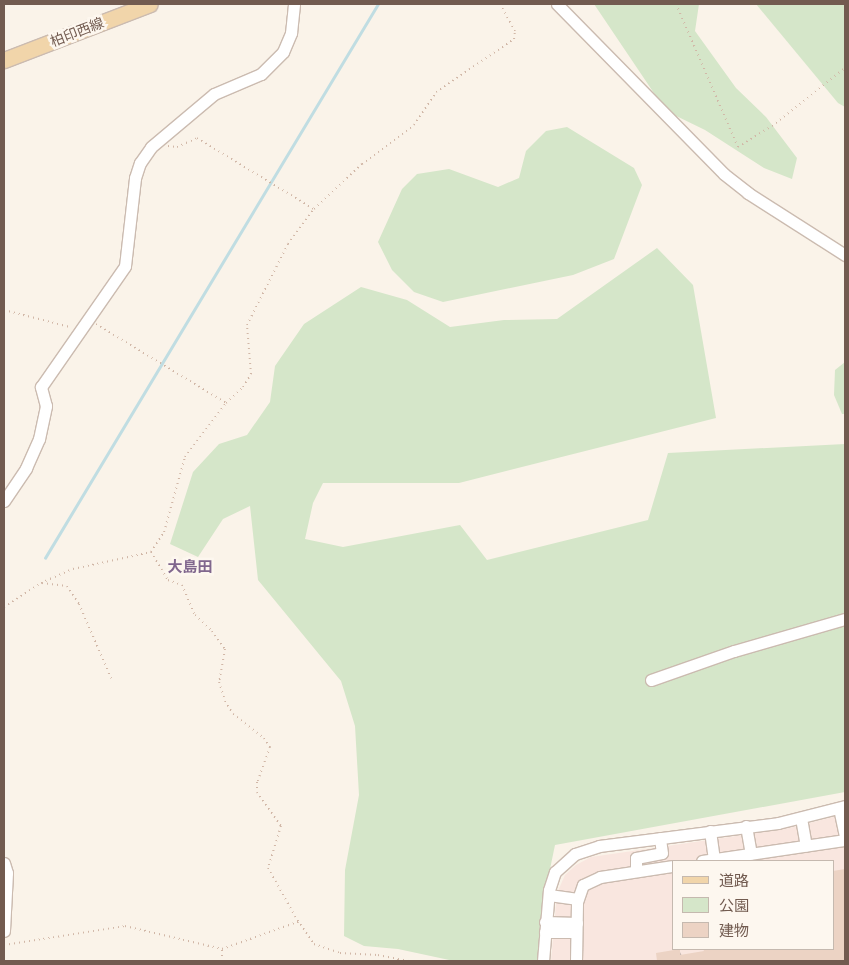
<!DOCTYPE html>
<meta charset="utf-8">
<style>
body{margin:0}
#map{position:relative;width:849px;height:965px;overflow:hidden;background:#faf3e9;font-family:"Asap Condensed","Noto Sans JP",sans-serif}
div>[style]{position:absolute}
.commercial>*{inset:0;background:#f9e6df}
.green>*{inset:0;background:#d5e6c9}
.shadow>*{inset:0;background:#0003}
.stream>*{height:2.5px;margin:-1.25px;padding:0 1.25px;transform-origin:1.25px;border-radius:1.25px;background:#c0dde2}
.building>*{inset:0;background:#ecd3c4}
.path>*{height:2px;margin-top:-1px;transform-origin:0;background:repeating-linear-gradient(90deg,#d1b7a7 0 1px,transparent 0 5px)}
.roads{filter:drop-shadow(1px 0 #cbbbb0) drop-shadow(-1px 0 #cbbbb0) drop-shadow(0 1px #cbbbb0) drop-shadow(0 -1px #cbbbb0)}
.minor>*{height:11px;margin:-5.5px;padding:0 5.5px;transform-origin:5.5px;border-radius:5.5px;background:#fff}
.major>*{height:15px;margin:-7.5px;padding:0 7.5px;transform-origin:7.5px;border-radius:7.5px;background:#f1d5aa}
span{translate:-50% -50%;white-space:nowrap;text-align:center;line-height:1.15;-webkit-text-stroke:5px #fdf7ef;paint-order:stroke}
.street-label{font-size:14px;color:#725b50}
.neighbourhood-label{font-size:15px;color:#80678d;font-weight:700}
.frame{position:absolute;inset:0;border:5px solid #725b50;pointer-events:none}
.legend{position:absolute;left:672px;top:860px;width:162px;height:90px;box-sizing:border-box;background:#fdf7ef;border:1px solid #c5b9af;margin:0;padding:6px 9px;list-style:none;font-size:15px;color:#725b50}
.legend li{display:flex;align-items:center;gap:10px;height:25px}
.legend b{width:25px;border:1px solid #c5b9af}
</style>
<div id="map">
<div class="commercial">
<div style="clip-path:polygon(evenodd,845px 814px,845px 961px,551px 961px,557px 893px,565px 875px,576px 865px,591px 857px,785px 829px,845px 814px,673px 861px,833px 861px,833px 949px,673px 949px,673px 861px)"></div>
</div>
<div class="green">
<div style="clip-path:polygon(594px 4px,699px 4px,695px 31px,736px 88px,766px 117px,797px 158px,792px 179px,764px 168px,705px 130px,666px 111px)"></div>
<div style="clip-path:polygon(756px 4px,845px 4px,845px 107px,838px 103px)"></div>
<div style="clip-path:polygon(567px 127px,634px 168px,642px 185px,614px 259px,573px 275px,443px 302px,414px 292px,392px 270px,378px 242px,402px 189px,417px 174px,449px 169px,498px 187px,519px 178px,526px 151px,546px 131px)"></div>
<div style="clip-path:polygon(657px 248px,693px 285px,716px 418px,459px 483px,323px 483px,313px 503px,305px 539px,343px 547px,460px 525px,487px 560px,648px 520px,668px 453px,845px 444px,845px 792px,555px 845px,544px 898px,539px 961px,454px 961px,398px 949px,364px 946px,344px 936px,345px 870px,359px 795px,355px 726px,341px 681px,258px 580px,250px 506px,223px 519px,198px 557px,170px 544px,193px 472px,219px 444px,247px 435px,270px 402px,275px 366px,304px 324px,361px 287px,407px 300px,450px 327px,504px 320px,557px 319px)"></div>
<div style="clip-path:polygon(845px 362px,845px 414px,842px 414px,834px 395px,835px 370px)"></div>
</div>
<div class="shadow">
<div style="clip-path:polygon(845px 870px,845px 961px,659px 961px,658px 954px,679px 950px,682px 956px,705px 952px,705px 949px,833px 949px,833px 872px)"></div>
</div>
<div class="stream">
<div style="left:45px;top:558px;width:646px;rotate:-58.99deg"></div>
</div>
<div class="building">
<div style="clip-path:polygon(845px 869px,845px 961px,657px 961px,656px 953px,680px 949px,680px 955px,704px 951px,703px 949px,833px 949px,833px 871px)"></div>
</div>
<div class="path">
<div style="left:676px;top:4px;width:156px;rotate:66.6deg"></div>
<div style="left:738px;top:147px;width:40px;rotate:-32deg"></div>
<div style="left:772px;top:126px;width:93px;rotate:-38.5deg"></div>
<div style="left:168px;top:146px;width:9px;rotate:6deg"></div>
<div style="left:177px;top:147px;width:22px;rotate:-24deg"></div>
<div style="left:197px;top:138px;width:137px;rotate:31.3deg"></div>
<div style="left:4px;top:310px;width:68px;rotate:14.4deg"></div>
<div style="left:96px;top:324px;width:152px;rotate:31.3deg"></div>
<div style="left:151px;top:552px;width:33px;rotate:59deg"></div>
<div style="left:168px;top:580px;width:15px;rotate:20deg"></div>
<div style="left:182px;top:585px;width:33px;rotate:67deg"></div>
<div style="left:195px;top:615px;width:23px;rotate:43deg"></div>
<div style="left:212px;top:631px;width:22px;rotate:54deg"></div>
<div style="left:225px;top:649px;width:34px;rotate:100deg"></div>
<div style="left:219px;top:682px;width:20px;rotate:72deg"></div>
<div style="left:225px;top:701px;width:15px;rotate:58deg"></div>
<div style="left:233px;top:714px;width:39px;rotate:38deg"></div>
<div style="left:264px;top:738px;width:11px;rotate:56deg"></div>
<div style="left:270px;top:747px;width:37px;rotate:110deg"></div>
<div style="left:257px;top:782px;width:10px;rotate:90deg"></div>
<div style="left:257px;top:792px;width:42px;rotate:54.8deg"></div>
<div style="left:281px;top:826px;width:44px;rotate:107.2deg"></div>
<div style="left:268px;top:868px;width:55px;rotate:60.6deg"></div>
<div style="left:295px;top:916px;width:34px;rotate:56deg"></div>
<div style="left:314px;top:944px;width:28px;rotate:19deg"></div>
<div style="left:340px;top:953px;width:38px;rotate:3deg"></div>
<div style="left:378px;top:955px;width:31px;rotate:11deg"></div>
<div style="left:42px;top:583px;width:25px;rotate:7deg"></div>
<div style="left:67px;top:586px;width:22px;rotate:56deg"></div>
<div style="left:79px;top:604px;width:81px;rotate:66.6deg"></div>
<div style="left:4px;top:607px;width:44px;rotate:-33deg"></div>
<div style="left:41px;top:583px;width:35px;rotate:-24deg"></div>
<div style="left:73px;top:569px;width:80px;rotate:-12.3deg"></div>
<div style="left:151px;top:552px;width:24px;rotate:-57deg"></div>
<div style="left:164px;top:532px;width:78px;rotate:-74.4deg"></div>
<div style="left:185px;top:457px;width:68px;rotate:-52.8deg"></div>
<div style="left:226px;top:403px;width:23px;rotate:-43deg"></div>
<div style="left:243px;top:387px;width:15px;rotate:-58deg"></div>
<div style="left:251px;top:374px;width:49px;rotate:-94.7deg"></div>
<div style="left:247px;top:325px;width:91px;rotate:-63.2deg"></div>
<div style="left:288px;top:244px;width:44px;rotate:-53.4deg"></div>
<div style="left:314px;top:209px;width:66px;rotate:-43.2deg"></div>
<div style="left:362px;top:164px;width:65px;rotate:-36.9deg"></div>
<div style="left:414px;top:125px;width:40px;rotate:-56deg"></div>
<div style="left:436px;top:92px;width:94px;rotate:-34.2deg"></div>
<div style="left:514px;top:39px;width:8px;rotate:-83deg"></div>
<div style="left:515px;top:31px;width:31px;rotate:-119deg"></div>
<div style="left:4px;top:945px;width:122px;rotate:-8.9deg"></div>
<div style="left:125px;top:926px;width:100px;rotate:13.3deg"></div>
<div style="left:222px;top:961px;width:12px;rotate:-90deg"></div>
<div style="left:222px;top:949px;width:83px;rotate:-19.7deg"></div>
</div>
<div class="roads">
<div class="minor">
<div style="left:557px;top:4px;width:238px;rotate:45.5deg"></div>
<div style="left:724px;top:174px;width:31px;rotate:38deg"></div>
<div style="left:748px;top:193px;width:115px;rotate:32.6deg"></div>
<div style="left:4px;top:501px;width:40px;rotate:-56deg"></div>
<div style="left:26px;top:468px;width:32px;rotate:-66deg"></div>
<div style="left:39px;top:439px;width:34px;rotate:-78deg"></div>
<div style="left:46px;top:406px;width:20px;rotate:-105deg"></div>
<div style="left:41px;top:387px;width:147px;rotate:-55.2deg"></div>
<div style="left:125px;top:266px;width:89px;rotate:-83.5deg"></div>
<div style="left:135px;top:178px;width:16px;rotate:-72deg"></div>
<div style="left:140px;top:163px;width:19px;rotate:-55deg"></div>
<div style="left:151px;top:147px;width:82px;rotate:-40.1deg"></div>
<div style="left:214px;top:94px;width:51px;rotate:-23.1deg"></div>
<div style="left:261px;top:74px;width:31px;rotate:-45deg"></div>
<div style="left:283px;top:52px;width:21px;rotate:-67deg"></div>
<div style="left:291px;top:33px;width:29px;rotate:-84deg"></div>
<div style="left:651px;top:680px;width:88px;rotate:-19.3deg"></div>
<div style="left:734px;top:651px;width:116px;rotate:-16.1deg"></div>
<div style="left:839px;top:808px;width:30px;rotate:78deg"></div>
<div style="left:801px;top:818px;width:28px;rotate:80deg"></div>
<div style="left:746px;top:826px;width:28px;rotate:80deg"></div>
<div style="left:710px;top:831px;width:28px;rotate:82deg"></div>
<div style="left:702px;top:861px;width:145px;rotate:-8.4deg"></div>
<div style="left:4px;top:863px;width:10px;rotate:73deg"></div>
<div style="left:7px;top:873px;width:58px;rotate:93deg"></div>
<div style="left:636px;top:871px;width:13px;rotate:-90deg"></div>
<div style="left:636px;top:858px;width:26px;rotate:-11deg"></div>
<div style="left:662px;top:853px;width:15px;rotate:-98deg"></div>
<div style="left:549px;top:895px;width:29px;rotate:8deg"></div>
<div style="left:545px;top:922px;width:32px;rotate:2deg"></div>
<div style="left:545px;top:932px;width:31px"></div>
<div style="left:543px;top:961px;width:71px;rotate:-85.2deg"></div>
<div style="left:549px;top:890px;width:19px;rotate:-72deg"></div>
<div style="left:555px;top:872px;width:27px;rotate:-42deg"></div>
<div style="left:575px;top:854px;width:25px;rotate:-18deg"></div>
<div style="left:599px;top:846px;width:180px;rotate:-7.3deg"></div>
<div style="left:778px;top:823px;width:69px;rotate:-14.2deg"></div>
<div style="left:576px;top:961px;width:59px;rotate:-89deg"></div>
<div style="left:577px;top:902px;width:18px;rotate:-71deg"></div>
<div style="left:583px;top:885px;width:19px;rotate:-25deg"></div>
<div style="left:600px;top:877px;width:74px;rotate:-8.6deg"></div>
</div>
<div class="major">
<div style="left:4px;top:60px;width:156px;rotate:-21deg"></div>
</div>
</div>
<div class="street-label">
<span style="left:77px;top:32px;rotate:-21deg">柏印西線</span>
</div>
<div class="neighbourhood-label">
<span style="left:190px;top:567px">大島田</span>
</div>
<div class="frame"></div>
<ul class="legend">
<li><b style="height:6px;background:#f1d5aa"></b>道路</li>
<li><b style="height:14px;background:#d5e6c9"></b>公園</li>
<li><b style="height:14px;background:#ecd3c4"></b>建物</li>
</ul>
</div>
